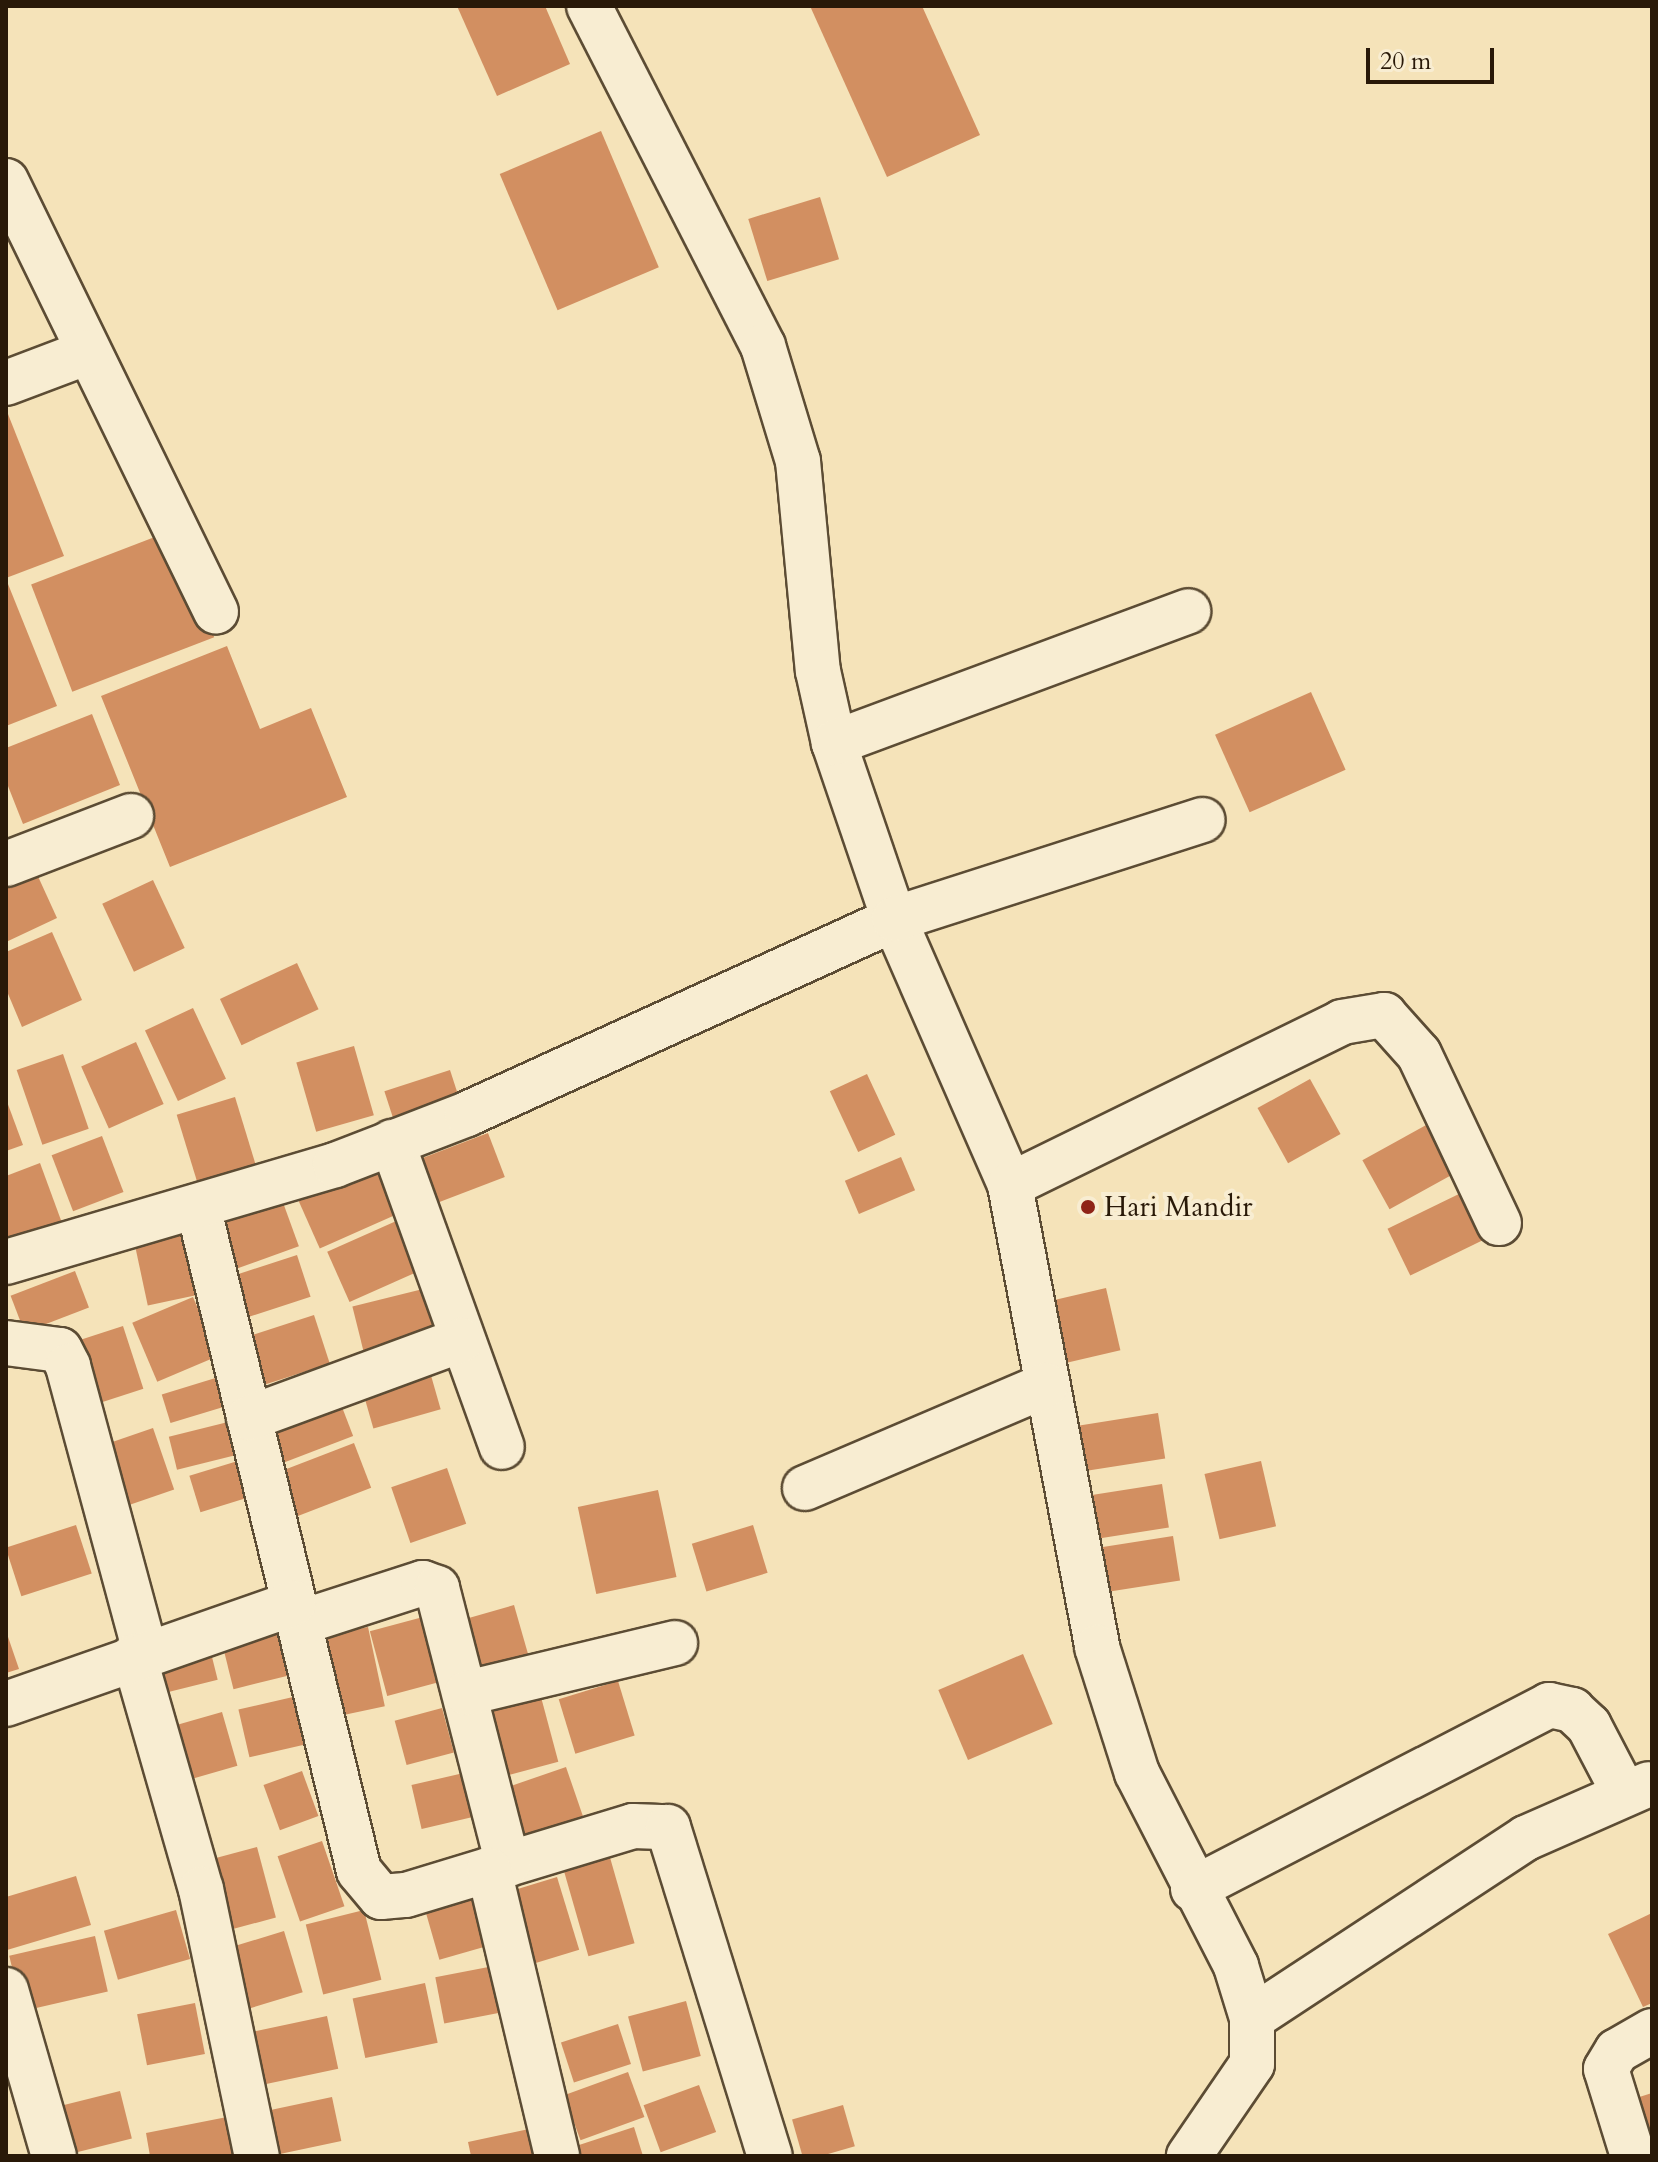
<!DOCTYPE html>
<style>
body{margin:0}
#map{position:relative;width:1658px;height:2162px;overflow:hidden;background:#f5e3b9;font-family:Cardo,serif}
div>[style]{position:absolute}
.building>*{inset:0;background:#d28f61;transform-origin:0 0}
.roads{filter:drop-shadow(2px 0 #5c4c34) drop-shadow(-2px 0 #5c4c34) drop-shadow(0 2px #5c4c34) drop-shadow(0 -2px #5c4c34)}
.minor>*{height:44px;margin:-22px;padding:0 22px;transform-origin:22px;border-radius:22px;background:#f8edd2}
.dots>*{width:22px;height:22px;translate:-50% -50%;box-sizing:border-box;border:4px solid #f8edd2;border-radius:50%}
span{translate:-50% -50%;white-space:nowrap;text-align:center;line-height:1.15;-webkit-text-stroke:8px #f8edd2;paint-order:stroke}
.poi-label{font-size:28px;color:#291908}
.left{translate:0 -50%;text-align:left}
.frame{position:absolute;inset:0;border:8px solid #291908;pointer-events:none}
.scale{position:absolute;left:1366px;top:48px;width:128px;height:36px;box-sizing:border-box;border:4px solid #291908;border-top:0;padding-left:10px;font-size:24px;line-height:28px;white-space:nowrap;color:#291908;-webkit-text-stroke:6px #f8edd2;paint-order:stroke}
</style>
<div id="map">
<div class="building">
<div style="clip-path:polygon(457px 6px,545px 6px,570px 64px,497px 96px)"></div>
<div style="clip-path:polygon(810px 6px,922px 6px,980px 135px,887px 177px)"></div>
<div style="left:601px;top:131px;width:148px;height:110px;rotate:67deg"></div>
<div style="left:820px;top:197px;width:65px;height:75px;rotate:73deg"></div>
<div style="clip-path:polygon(6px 409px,64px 556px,6px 578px)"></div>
<div style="left:173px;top:530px;width:115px;height:152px;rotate:69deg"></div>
<div style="clip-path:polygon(8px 584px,57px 706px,6px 726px,6px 585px)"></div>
<div style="clip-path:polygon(227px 646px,260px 729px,311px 708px,347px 797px,170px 867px,101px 696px)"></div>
<div style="left:1311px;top:692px;width:85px;height:105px;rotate:66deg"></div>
<div style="clip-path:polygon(92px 714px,120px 785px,23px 824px,6px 781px,6px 748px)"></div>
<div style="clip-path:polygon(36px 872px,57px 918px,6px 942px,6px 886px)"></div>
<div style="left:153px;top:880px;width:75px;height:56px;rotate:65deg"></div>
<div style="clip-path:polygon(52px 932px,82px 1000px,22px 1027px,6px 989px,6px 952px)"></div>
<div style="left:297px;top:963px;width:51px;height:85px;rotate:65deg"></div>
<div style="left:193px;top:1008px;width:78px;height:53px;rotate:65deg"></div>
<div style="left:136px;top:1042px;width:68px;height:60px;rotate:66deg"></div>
<div style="left:354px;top:1046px;width:72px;height:60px;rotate:74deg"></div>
<div style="left:63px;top:1054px;width:79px;height:49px;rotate:71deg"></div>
<div style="left:450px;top:1070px;width:42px;height:69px;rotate:72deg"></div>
<div style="left:867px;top:1074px;width:67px;height:41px;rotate:65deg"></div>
<div style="left:1310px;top:1079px;width:63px;height:60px;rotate:61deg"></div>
<div style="left:235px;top:1097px;width:71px;height:61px;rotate:73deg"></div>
<div style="clip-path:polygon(6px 1099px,23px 1145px,6px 1151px)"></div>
<div style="left:1428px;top:1124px;width:56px;height:75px;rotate:61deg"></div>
<div style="left:488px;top:1133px;width:47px;height:84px;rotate:69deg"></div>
<div style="left:102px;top:1136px;width:60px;height:54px;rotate:69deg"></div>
<div style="left:901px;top:1157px;width:36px;height:61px;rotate:67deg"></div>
<div style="left:378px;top:1158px;width:59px;height:90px;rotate:66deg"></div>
<div style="clip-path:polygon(40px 1163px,62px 1223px,6px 1242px,6px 1176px)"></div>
<div style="left:277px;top:1186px;width:64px;height:65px;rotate:70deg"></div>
<div style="left:1463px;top:1192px;width:52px;height:84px;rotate:64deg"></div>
<div style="left:403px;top:1218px;width:55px;height:83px;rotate:66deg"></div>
<div style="left:185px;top:1221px;width:75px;height:54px;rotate:78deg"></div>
<div style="left:297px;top:1255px;width:44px;height:64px;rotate:72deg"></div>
<div style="left:75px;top:1271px;width:39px;height:69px;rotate:69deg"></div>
<div style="left:431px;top:1287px;width:57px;height:81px;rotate:76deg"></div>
<div style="left:1106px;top:1288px;width:64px;height:54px;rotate:77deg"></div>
<div style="left:193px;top:1297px;width:64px;height:66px;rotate:67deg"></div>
<div style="left:314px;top:1315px;width:51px;height:76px;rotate:72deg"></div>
<div style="left:123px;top:1326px;width:66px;height:51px;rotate:72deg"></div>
<div style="left:428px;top:1365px;width:46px;height:70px;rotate:74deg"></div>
<div style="left:222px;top:1376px;width:30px;height:63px;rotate:73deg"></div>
<div style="left:337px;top:1394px;width:45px;height:81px;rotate:69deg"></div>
<div style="left:1158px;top:1413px;width:46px;height:81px;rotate:81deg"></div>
<div style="left:228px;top:1422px;width:34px;height:61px;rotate:76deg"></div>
<div style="left:153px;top:1428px;width:65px;height:53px;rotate:71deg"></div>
<div style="left:354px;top:1443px;width:48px;height:82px;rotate:69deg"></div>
<div style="left:241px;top:1460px;width:38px;height:54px;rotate:73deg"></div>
<div style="left:1261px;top:1461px;width:67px;height:58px;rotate:77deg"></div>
<div style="left:447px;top:1468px;width:59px;height:59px;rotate:71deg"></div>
<div style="left:1162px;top:1484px;width:44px;height:71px;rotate:81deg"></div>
<div style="left:658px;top:1490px;width:89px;height:82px;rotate:78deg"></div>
<div style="left:76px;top:1525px;width:51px;height:74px;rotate:72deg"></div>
<div style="left:753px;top:1525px;width:50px;height:64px;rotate:73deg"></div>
<div style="left:1173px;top:1536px;width:45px;height:71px;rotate:81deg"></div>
<div style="left:514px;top:1605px;width:59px;height:56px;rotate:74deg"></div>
<div style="left:423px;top:1617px;width:67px;height:55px;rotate:75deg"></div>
<div style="left:276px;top:1624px;width:53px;height:57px;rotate:76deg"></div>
<div style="left:368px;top:1627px;width:81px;height:53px;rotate:78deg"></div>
<div style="clip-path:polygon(6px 1631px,19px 1669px,6px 1673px)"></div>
<div style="left:208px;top:1641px;width:40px;height:60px;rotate:76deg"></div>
<div style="left:1023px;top:1654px;width:76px;height:92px;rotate:67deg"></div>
<div style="left:618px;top:1681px;width:57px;height:62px;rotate:73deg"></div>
<div style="left:293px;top:1697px;width:49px;height:56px;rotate:77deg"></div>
<div style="left:541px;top:1697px;width:67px;height:59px;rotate:75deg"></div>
<div style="left:442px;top:1708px;width:46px;height:49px;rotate:75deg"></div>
<div style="left:222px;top:1712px;width:56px;height:60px;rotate:74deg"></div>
<div style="left:566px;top:1767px;width:60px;height:65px;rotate:71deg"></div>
<div style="left:302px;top:1771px;width:48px;height:41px;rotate:70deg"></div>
<div style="left:468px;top:1772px;width:45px;height:58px;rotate:77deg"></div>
<div style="left:322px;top:1841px;width:69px;height:47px;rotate:71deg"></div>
<div style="left:257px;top:1847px;width:73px;height:56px;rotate:75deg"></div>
<div style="left:607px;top:1847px;width:100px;height:48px;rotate:74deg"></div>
<div style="clip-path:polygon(76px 1876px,91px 1925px,7px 1950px,6px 1897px)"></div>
<div style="left:557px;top:1877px;width:76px;height:48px;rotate:73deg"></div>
<div style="left:480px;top:1891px;width:55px;height:58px;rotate:74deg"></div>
<div style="left:176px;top:1910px;width:51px;height:75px;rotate:74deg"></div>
<div style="left:364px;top:1910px;width:72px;height:60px;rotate:76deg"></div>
<div style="clip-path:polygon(1652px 1913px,1652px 2003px,1643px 2007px,1608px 1934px)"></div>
<div style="left:284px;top:1931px;width:64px;height:60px;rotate:73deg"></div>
<div style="left:95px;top:1936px;width:57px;height:88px;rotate:77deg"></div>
<div style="left:504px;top:1964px;width:47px;height:70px;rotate:79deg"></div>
<div style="left:425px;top:1983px;width:61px;height:74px;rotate:78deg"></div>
<div style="left:686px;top:2001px;width:57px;height:60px;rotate:75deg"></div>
<div style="left:195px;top:2003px;width:52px;height:59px;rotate:79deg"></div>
<div style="left:327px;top:2016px;width:54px;height:76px;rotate:78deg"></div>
<div style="left:618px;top:2024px;width:42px;height:60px;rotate:72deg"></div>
<div style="left:628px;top:2072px;width:48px;height:68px;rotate:70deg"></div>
<div style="left:699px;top:2085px;width:50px;height:59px;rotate:70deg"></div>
<div style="left:120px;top:2091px;width:49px;height:68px;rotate:76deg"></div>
<div style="clip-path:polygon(1652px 2093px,1652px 2154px,1633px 2099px)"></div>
<div style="left:332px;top:2097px;width:45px;height:64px;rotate:78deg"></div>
<div style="left:843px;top:2105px;width:43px;height:53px;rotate:74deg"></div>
<div style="clip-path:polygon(227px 2117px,235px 2156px,150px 2156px,146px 2133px)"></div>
<div style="clip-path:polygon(543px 2126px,550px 2156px,471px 2156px,468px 2142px)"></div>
<div style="clip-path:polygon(634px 2127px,643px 2156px,579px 2156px,576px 2146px)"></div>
</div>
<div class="roads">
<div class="minor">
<div style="left:589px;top:6px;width:382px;rotate:62.9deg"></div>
<div style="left:763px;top:346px;width:120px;rotate:73.1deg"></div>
<div style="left:798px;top:461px;width:211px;rotate:84.6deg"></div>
<div style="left:818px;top:671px;width:74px;rotate:77.5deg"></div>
<div style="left:834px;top:743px;width:186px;rotate:71.2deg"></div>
<div style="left:894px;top:919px;width:290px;rotate:66.4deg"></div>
<div style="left:1010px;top:1185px;width:470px;rotate:79.3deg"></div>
<div style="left:1097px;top:1647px;width:132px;rotate:72.4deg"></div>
<div style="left:1137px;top:1773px;width:217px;rotate:62.8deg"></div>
<div style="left:1236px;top:1966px;width:54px;rotate:72.9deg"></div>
<div style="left:1252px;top:2018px;width:46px;rotate:90deg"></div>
<div style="left:1252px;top:2064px;width:112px;rotate:124.4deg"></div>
<div style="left:6px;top:181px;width:479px;rotate:64deg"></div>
<div style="left:6px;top:383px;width:88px;rotate:-20.7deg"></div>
<div style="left:834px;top:743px;width:378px;rotate:-20.4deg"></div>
<div style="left:6px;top:864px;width:134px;rotate:-21deg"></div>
<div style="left:392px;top:1142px;width:324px;rotate:70.2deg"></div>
<div style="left:1010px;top:1185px;width:370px;rotate:-26.1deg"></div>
<div style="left:1342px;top:1022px;width:43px;rotate:-9.5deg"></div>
<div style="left:1384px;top:1015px;width:52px;rotate:48.1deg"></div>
<div style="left:1419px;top:1054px;width:187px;rotate:64.7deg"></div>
<div style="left:198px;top:1206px;width:684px;rotate:76.39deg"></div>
<div style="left:359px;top:1871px;width:34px;rotate:50deg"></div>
<div style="left:381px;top:1897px;width:25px;rotate:-5deg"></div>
<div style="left:406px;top:1895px;width:237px;rotate:-16.9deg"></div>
<div style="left:633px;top:1826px;width:35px;rotate:2deg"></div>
<div style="left:668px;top:1827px;width:344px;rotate:72.8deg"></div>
<div style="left:6px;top:1262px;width:343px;rotate:-16.4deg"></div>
<div style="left:335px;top:1165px;width:142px;rotate:-21.1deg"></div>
<div style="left:467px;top:1114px;width:469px;rotate:-24.5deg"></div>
<div style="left:894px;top:919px;width:324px;rotate:-17.8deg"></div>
<div style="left:6px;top:1343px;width:54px;rotate:7.4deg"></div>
<div style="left:60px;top:1350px;width:18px;rotate:63deg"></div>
<div style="left:68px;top:1366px;width:296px;rotate:74.9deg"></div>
<div style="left:249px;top:1418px;width:226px;rotate:-20.2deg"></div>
<div style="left:805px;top:1488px;width:262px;rotate:-23.1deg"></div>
<div style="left:299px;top:1623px;width:130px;rotate:-17.9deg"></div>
<div style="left:423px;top:1583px;width:15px;rotate:20deg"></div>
<div style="left:437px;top:1588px;width:285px;rotate:75.6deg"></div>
<div style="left:134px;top:1656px;width:242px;rotate:74deg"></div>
<div style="left:201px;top:1889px;width:273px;rotate:78.2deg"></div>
<div style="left:467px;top:1693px;width:214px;rotate:-13.5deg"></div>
<div style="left:6px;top:1704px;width:305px;rotate:-19.3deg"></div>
<div style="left:489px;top:1870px;width:294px;rotate:76.6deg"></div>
<div style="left:1193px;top:1889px;width:401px;rotate:-27.3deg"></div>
<div style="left:1549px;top:1705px;width:24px;rotate:12deg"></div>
<div style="left:1572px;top:1710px;width:23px;rotate:43deg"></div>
<div style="left:1589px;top:1726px;width:76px;rotate:62.4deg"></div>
<div style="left:6px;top:1990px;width:173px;rotate:73.9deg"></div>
<div style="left:1252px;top:2018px;width:328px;rotate:-33.3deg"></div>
<div style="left:1526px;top:1838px;width:134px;rotate:-23.7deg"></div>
<div style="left:1633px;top:2156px;width:91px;rotate:-107.2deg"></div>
<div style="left:1606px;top:2069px;width:21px;rotate:-59deg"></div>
<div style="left:1617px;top:2051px;width:40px;rotate:-29.7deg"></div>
</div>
</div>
<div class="dots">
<div style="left:1088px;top:1207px;background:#8f2418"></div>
</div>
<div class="poi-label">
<span class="left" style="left:1104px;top:1207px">Hari Mandir</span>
</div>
<div class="frame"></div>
<div class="scale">20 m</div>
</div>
